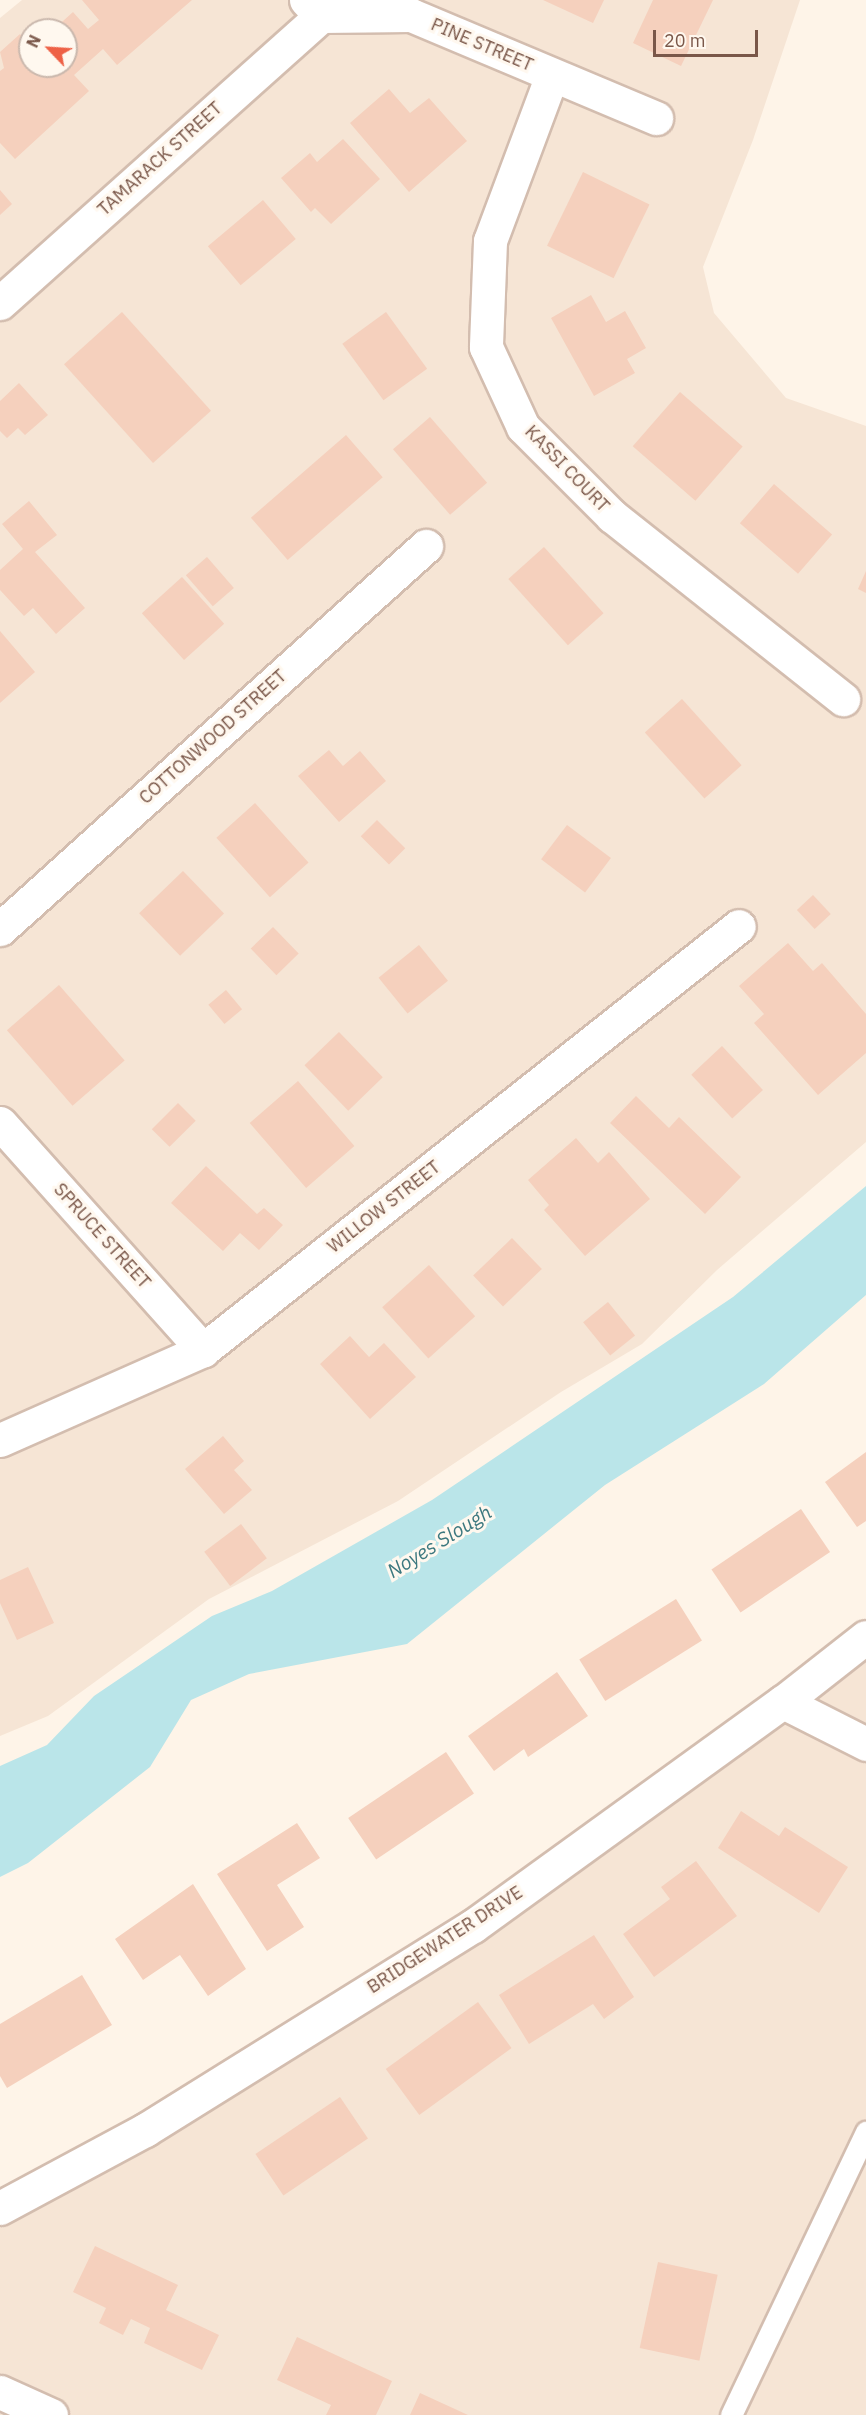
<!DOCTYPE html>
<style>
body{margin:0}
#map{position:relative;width:866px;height:2415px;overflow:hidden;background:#fef4e8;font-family:"IBM Plex Sans",sans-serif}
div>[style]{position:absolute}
.residential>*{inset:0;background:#f6e5d5}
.water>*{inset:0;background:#bae5e9}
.building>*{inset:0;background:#f5d0bd;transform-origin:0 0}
.roads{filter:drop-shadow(2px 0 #d3bdaf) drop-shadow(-2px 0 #d3bdaf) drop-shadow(0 2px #d3bdaf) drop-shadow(0 -2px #d3bdaf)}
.lane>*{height:21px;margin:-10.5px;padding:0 10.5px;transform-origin:10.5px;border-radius:10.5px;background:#fff}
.street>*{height:33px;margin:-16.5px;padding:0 16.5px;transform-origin:16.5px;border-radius:16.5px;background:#fff}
.secondary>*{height:33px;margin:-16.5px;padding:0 16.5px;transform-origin:16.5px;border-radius:16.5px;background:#fff}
span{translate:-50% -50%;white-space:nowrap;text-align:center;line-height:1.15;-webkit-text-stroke:6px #fff8ef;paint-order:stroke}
.street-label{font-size:18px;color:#7a5749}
.water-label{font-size:20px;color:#3c787f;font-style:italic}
.north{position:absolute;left:18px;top:18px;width:60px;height:60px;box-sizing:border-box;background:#fff8ef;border:2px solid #cab8ad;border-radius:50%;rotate:295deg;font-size:16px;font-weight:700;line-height:24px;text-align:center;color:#7a5749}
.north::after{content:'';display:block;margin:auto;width:21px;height:27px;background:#ee6146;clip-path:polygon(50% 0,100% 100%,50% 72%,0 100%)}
.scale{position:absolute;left:653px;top:30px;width:105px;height:27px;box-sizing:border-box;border:3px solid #7a5749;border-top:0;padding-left:8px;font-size:18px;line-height:21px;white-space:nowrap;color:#7a5749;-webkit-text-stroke:4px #fff8ef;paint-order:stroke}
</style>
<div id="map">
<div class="residential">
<div style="clip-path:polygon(evenodd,22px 0,800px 0,753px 140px,703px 267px,714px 313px,786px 398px,866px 426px,866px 1142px,717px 1270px,642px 1344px,561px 1392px,398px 1501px,209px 1599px,48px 1716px,0 1736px,0 18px,22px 0,30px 30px,66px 30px,66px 66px,30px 66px,30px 30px)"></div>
<div style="clip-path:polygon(866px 1637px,866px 2415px,0 2415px,0 2208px,473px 1926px)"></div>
</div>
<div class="water">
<div style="clip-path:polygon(866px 1186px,866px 1295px,764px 1384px,605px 1485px,407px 1644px,249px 1674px,191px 1700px,150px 1767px,28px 1863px,0 1877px,0 1766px,47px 1745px,94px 1696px,212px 1616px,272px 1591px,432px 1500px,733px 1297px)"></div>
</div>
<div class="building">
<div style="clip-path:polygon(82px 0,192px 0,117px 65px,103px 49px,74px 75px,89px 91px,15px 159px,0 143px,0 71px,4px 68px,0 52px,20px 34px,30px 45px,30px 66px,66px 66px,66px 30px,53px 30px,73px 12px,88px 29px,99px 20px)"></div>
<div style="clip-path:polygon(543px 0,604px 0,593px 23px)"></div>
<div style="clip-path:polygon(653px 0,713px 0,681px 66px,633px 43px)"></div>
<div style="clip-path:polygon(389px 89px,410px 113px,429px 98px,467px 141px,409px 192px,350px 123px)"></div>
<div style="clip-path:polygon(343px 139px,380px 179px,331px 224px,315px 208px,311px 212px,281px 178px,310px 153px,317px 162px)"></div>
<div style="left:583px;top:172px;width:74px;height:82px;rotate:26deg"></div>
<div style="clip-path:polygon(0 190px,12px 204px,0 215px)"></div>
<div style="left:263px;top:200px;width:51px;height:72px;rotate:50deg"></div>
<div style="clip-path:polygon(591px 295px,606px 322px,625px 311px,646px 348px,627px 359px,635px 373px,594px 396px,551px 318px)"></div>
<div style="left:122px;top:312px;width:133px;height:78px;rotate:48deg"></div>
<div style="left:386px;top:312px;width:70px;height:54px;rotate:54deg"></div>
<div style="clip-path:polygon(19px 383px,48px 415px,25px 435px,18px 428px,7px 438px,0 431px,0 401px)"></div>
<div style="left:680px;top:392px;width:83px;height:72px;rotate:41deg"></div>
<div style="left:430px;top:417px;width:87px;height:49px;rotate:49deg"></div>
<div style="left:346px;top:435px;width:56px;height:126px;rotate:49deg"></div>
<div style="left:774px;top:484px;width:77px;height:52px;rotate:41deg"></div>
<div style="clip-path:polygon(29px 501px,57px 535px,35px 552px,85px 608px,56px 634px,33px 608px,24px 616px,0 590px,0 570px,23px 549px,2px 524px)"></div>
<div style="left:544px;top:547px;width:89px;height:48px;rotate:48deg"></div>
<div style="left:207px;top:557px;width:41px;height:28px;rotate:49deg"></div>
<div style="clip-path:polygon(866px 571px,866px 593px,858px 589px)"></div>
<div style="left:182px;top:577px;width:63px;height:54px;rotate:48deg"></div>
<div style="clip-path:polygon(0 631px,35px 672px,0 703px)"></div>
<div style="left:682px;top:699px;width:89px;height:50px;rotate:48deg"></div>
<div style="clip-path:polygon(329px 750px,343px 766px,360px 751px,386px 781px,339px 822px,298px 776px)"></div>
<div style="left:255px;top:803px;width:80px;height:52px;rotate:48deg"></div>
<div style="left:377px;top:820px;width:40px;height:23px;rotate:45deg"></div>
<div style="left:567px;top:825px;width:55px;height:43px;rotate:37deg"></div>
<div style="left:183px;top:871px;width:59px;height:61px;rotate:46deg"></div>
<div style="left:813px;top:895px;width:26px;height:22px;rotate:47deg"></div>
<div style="left:273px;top:927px;width:37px;height:31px;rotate:46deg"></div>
<div style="clip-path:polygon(788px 943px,813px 971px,822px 963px,866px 1014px,866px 1053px,818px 1095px,754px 1023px,764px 1014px,739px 986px)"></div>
<div style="left:419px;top:945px;width:46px;height:52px;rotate:51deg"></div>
<div style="left:59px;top:985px;width:100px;height:69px;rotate:49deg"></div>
<div style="left:226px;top:990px;width:25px;height:23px;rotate:50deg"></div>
<div style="left:339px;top:1032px;width:63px;height:48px;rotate:46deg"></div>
<div style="left:722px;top:1046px;width:60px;height:42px;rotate:47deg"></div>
<div style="left:298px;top:1081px;width:86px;height:64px;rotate:49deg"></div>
<div style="clip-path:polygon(636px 1096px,669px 1128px,679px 1117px,741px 1177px,705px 1214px,610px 1123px)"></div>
<div style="left:178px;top:1103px;width:25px;height:37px;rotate:45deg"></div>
<div style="clip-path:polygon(576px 1138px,598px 1163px,609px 1152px,650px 1199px,585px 1256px,544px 1210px,549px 1205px,528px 1180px)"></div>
<div style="clip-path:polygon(206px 1166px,257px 1214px,264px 1208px,283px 1225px,259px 1250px,240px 1233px,223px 1251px,171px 1203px)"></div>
<div style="left:512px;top:1238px;width:43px;height:54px;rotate:46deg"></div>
<div style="left:429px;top:1265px;width:69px;height:63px;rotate:48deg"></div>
<div style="left:608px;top:1302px;width:43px;height:32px;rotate:51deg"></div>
<div style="clip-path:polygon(350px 1336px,369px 1357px,384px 1343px,416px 1377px,370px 1419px,320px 1364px)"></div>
<div style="clip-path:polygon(223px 1436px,244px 1461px,234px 1470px,252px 1490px,224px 1514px,185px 1469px)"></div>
<div style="clip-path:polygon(866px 1452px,866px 1521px,857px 1527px,825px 1482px)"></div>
<div style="left:801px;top:1509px;width:52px;height:108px;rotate:56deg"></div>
<div style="left:241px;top:1524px;width:43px;height:46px;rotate:53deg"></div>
<div style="clip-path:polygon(28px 1567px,54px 1623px,17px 1640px,0 1603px,0 1580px)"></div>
<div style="left:676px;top:1599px;width:49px;height:114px;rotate:58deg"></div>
<div style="clip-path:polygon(557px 1672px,588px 1716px,528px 1757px,524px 1749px,494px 1771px,468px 1736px)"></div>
<div style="left:446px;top:1752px;width:50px;height:118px;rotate:56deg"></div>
<div style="clip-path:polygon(741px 1811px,779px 1836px,785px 1827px,848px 1867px,819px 1913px,718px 1848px)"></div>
<div style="clip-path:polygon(297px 1823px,320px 1858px,277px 1885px,304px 1927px,267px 1951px,217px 1874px)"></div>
<div style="clip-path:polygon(696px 1861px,737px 1916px,654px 1977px,623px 1934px,670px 1899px,661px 1887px)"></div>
<div style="clip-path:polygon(193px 1884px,246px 1969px,208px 1996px,180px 1955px,143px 1980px,115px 1939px)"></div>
<div style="clip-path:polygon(594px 1935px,634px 1997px,604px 2019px,593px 2004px,529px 2044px,499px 1995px)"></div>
<div style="clip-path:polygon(82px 1975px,112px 2025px,7px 2088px,0 2076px,0 2024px)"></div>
<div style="left:478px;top:2002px;width:57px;height:114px;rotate:54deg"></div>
<div style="left:340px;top:2097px;width:50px;height:102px;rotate:56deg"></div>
<div style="clip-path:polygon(95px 2246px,178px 2285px,166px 2310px,219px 2335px,202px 2370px,144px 2343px,150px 2328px,131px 2319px,123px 2335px,99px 2323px,106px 2308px,73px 2292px)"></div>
<div style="left:658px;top:2262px;width:61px;height:88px;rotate:12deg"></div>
<div style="clip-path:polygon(297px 2337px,392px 2381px,376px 2415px,326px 2415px,331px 2405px,277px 2380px)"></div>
<div style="clip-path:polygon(420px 2393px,468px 2415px,410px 2415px)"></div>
</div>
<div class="roads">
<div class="lane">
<div style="left:731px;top:2415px;width:314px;rotate:-64.5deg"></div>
</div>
<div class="street">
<div style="left:306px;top:0;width:22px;rotate:47deg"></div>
<div style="left:321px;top:16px;width:90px;rotate:-0.6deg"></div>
<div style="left:411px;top:15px;width:266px;rotate:22.8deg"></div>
<div style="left:552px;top:75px;width:177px;rotate:110.5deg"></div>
<div style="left:490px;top:241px;width:106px;rotate:92.2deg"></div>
<div style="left:486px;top:347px;width:88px;rotate:65.2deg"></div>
<div style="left:523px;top:427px;width:126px;rotate:45deg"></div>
<div style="left:612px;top:516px;width:295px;rotate:38.4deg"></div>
<div style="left:0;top:303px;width:431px;rotate:-41.8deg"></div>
<div style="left:0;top:929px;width:573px;rotate:-41.96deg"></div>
<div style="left:0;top:1123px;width:305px;rotate:48.2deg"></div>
<div style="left:0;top:1440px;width:222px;rotate:-23.9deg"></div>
<div style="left:203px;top:1350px;width:683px;rotate:-38.35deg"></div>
<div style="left:783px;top:1702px;width:93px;rotate:26.8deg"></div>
<div style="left:0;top:2208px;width:165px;rotate:-28.3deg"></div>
<div style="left:145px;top:2130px;width:386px;rotate:-31.9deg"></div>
<div style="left:473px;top:1926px;width:382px;rotate:-35.9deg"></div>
<div style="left:783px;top:1702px;width:105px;rotate:-38.1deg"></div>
</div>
<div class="secondary">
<div style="left:0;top:2392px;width:56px;rotate:24.3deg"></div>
</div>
</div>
<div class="street-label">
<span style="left:482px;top:45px;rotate:23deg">PINE STREET</span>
<span style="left:160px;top:159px;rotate:-42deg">TAMARACK STREET</span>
<span style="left:567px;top:469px;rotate:46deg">KASSI COURT</span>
<span style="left:213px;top:737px;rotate:-42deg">COTTONWOOD STREET</span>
<span style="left:384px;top:1207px;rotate:-38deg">WILLOW STREET</span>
<span style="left:102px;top:1236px;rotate:48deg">SPRUCE STREET</span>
<span style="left:445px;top:1940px;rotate:-33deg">BRIDGEWATER DRIVE</span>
</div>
<div class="water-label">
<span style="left:439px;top:1541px;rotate:-32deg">Noyes Slough</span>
</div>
<div class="north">N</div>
<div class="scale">20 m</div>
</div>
